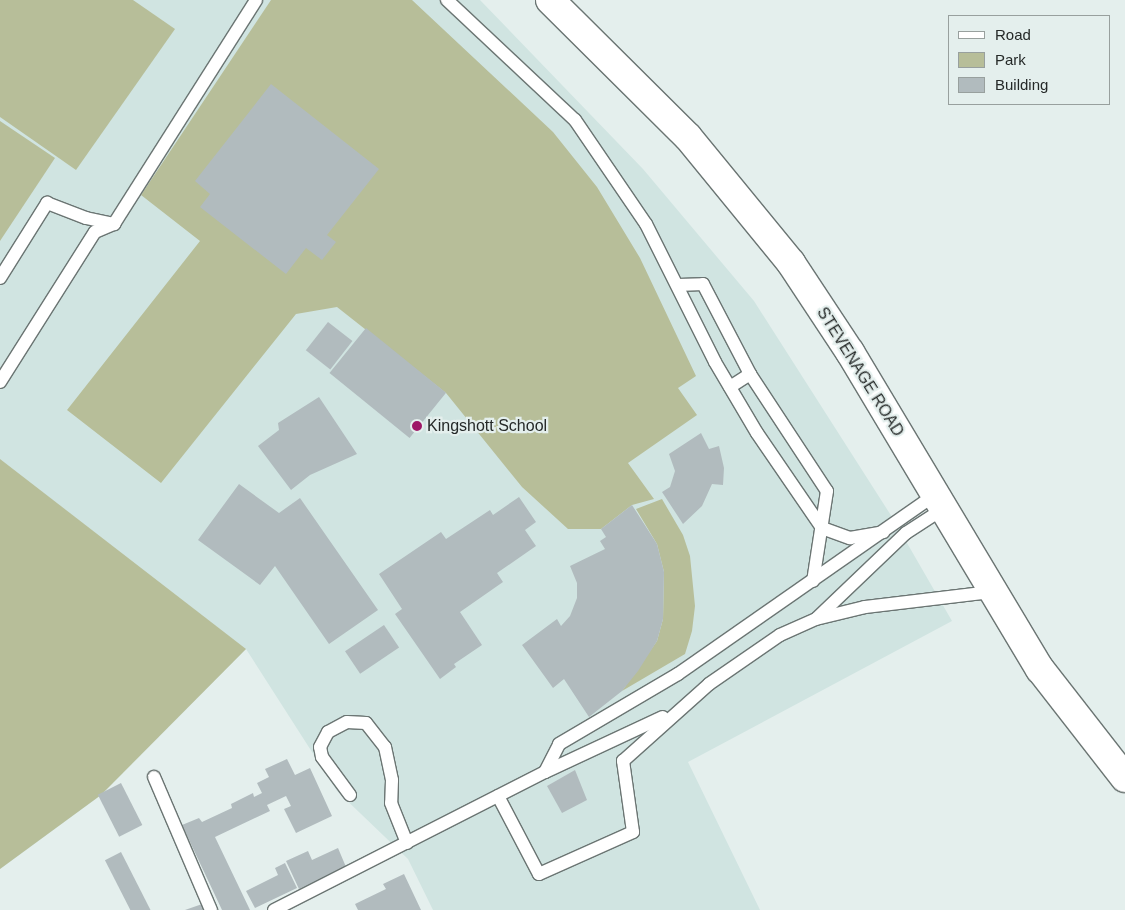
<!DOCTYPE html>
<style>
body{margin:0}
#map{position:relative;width:1125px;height:910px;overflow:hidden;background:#e4efed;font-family:Arial,sans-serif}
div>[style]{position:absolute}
.built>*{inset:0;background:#d0e4e1}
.green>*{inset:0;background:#b7be99}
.building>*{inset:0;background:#b1bbbe;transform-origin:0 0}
.roads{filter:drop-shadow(1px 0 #6b7573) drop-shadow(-1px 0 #6b7573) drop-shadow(0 1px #6b7573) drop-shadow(0 -1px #6b7573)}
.service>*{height:12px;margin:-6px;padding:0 6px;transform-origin:6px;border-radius:6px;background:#fff}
.primary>*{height:28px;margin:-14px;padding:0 14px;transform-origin:14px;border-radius:14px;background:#fff}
.dots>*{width:14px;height:14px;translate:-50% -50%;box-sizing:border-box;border:2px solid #e4efed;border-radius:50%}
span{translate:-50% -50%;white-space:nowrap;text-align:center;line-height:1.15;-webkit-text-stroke:4.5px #e4efed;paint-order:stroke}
.street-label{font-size:16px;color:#252928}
.poi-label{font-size:16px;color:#252928}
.left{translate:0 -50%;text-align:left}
.legend{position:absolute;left:948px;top:15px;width:162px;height:90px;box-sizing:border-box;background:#e4efed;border:1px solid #98a09e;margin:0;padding:6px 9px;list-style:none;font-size:15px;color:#252928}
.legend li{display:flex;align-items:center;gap:10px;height:25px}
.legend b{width:25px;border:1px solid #98a09e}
</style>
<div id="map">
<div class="built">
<div style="clip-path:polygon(0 0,480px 0,643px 169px,754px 301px,892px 517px,952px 621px,688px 762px,760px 910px,433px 910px,408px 859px,337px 791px,246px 649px,101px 795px,0 869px)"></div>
</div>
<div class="green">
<div style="clip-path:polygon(0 0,133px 0,175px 29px,76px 170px,0 117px)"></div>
<div style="clip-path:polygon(271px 0,412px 0,553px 132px,597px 187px,640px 258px,696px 376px,678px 388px,697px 415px,628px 463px,654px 499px,632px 505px,601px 529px,568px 529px,522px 487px,446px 393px,337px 307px,296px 314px,161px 483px,67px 410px,200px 241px,141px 195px)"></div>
<div style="clip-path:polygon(0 121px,55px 158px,0 241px)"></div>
<div style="clip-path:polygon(0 459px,246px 649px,101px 795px,0 869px)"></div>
<div style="clip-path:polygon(662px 499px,683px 535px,690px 556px,695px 606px,692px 631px,685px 654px,622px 691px,657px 641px,663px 619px,664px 572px,657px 544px,636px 509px)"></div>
</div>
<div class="building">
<div style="clip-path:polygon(271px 84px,379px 169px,327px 235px,336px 242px,322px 260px,306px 248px,286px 274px,200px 207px,210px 194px,195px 181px)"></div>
<div style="left:328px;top:322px;width:31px;height:36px;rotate:38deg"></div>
<div style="left:366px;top:328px;width:103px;height:58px;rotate:39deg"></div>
<div style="clip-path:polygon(319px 397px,357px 454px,310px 475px,291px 490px,258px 446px,279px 430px,278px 423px)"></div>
<div style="clip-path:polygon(701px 433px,709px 449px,719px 446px,724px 468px,723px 485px,712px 484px,702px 506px,683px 524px,662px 492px,670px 487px,675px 471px,669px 454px)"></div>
<div style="clip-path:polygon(239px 484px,279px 513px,300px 498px,378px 610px,329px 644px,275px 566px,260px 585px,198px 540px)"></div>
<div style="clip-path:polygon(519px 497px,536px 522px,525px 530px,536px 546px,497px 573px,503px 582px,460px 612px,482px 645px,454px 664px,456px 667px,440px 679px,395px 614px,402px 609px,379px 574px,441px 532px,446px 539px,490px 510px,493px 515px)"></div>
<div style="clip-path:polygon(632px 505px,657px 544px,664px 572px,663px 619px,657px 641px,638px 671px,622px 691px,589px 717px,564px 679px,553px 688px,522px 645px,557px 619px,561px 626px,570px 616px,577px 598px,577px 583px,570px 566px,605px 549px,600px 541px,606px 537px,601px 529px)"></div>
<div style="left:384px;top:625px;width:27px;height:47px;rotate:56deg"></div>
<div style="clip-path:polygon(287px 759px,295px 775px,310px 768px,332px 816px,296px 833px,284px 809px,291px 806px,286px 796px,267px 805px,270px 811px,215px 837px,250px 910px,222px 910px,182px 825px,199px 818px,202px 822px,232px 808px,231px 804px,253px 793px,254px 797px,262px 793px,257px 783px,269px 777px,265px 769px)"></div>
<div style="clip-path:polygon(575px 770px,587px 800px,562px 813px,547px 786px)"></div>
<div style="left:121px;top:783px;width:47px;height:26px;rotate:63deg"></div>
<div style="clip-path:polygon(338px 848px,346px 867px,299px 889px,286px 861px,308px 851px,312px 860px)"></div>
<div style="left:121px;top:852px;width:65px;height:18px;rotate:63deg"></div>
<div style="clip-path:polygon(285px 863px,297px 888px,255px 908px,246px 891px,278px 875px,275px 868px)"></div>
<div style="clip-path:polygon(404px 874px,421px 910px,358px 910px,355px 904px,386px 889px,383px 884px)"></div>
<div style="clip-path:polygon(205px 903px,207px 910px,185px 910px)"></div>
</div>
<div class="roads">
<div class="service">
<div style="left:447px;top:0;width:175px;rotate:43.2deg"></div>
<div style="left:575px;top:120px;width:126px;rotate:55.7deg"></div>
<div style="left:646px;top:224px;width:154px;rotate:63.4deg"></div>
<div style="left:715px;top:362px;width:82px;rotate:59.4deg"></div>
<div style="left:757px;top:433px;width:115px;rotate:55.6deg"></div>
<div style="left:822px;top:528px;width:30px;rotate:20deg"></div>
<div style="left:850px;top:538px;width:34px;rotate:-10deg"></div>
<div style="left:0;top:278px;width:89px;rotate:-57.9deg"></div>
<div style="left:47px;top:203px;width:42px;rotate:21deg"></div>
<div style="left:86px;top:218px;width:29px;rotate:12deg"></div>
<div style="left:678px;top:285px;width:25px;rotate:-2deg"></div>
<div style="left:703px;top:284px;width:102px;rotate:62.4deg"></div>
<div style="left:750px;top:374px;width:140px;rotate:56.7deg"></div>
<div style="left:827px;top:491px;width:91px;rotate:98.8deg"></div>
<div style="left:0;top:382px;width:178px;rotate:-57.7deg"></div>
<div style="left:95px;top:232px;width:21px;rotate:-23deg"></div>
<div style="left:114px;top:224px;width:265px;rotate:-57.6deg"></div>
<div style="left:730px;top:387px;width:24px;rotate:-33deg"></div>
<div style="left:817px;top:618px;width:123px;rotate:-43.7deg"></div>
<div style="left:906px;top:533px;width:44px;rotate:-33deg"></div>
<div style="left:545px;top:772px;width:31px;rotate:-63deg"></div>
<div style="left:559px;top:744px;width:138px;rotate:-30.5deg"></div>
<div style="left:678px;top:674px;width:313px;rotate:-34.9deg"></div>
<div style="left:154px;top:777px;width:145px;rotate:66.8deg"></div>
<div style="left:350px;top:795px;width:47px;rotate:-126.4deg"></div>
<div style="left:322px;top:757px;width:10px;rotate:-101deg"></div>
<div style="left:320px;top:747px;width:17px;rotate:-62deg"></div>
<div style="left:328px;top:732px;width:21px;rotate:-28deg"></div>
<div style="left:347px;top:722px;width:19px;rotate:3deg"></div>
<div style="left:366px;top:723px;width:31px;rotate:52deg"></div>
<div style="left:385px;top:747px;width:34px;rotate:78deg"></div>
<div style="left:392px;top:780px;width:23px;rotate:92deg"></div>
<div style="left:391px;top:803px;width:43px;rotate:68.2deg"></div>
<div style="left:498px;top:796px;width:88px;rotate:62.3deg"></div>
<div style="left:539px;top:874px;width:103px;rotate:-24.1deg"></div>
<div style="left:633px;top:832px;width:72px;rotate:-98deg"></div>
<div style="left:623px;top:761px;width:115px;rotate:-41.8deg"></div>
<div style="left:709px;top:684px;width:86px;rotate:-34.6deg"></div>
<div style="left:780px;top:635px;width:39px;rotate:-24deg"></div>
<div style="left:816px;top:619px;width:50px;rotate:-13.8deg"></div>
<div style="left:865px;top:607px;width:127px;rotate:-6.8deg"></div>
<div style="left:274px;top:910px;width:304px;rotate:-27deg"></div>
<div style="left:545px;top:772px;width:130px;rotate:-25deg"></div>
</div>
<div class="primary">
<div style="left:550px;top:0;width:194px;rotate:44.8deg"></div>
<div style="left:688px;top:137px;width:163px;rotate:50.7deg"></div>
<div style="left:791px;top:263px;width:107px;rotate:56.5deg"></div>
<div style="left:850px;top:352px;width:370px;rotate:59.1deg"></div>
<div style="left:1040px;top:669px;width:138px;rotate:52.1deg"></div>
</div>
</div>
<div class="dots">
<div style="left:417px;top:426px;background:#9e1767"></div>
</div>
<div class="street-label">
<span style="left:860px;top:372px;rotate:58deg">STEVENAGE ROAD</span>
</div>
<div class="poi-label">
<span class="left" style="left:427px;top:426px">Kingshott School</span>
</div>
<ul class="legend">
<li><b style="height:6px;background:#fff"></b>Road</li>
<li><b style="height:14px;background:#b7be99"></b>Park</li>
<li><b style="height:14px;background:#b1bbbe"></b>Building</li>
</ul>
</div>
